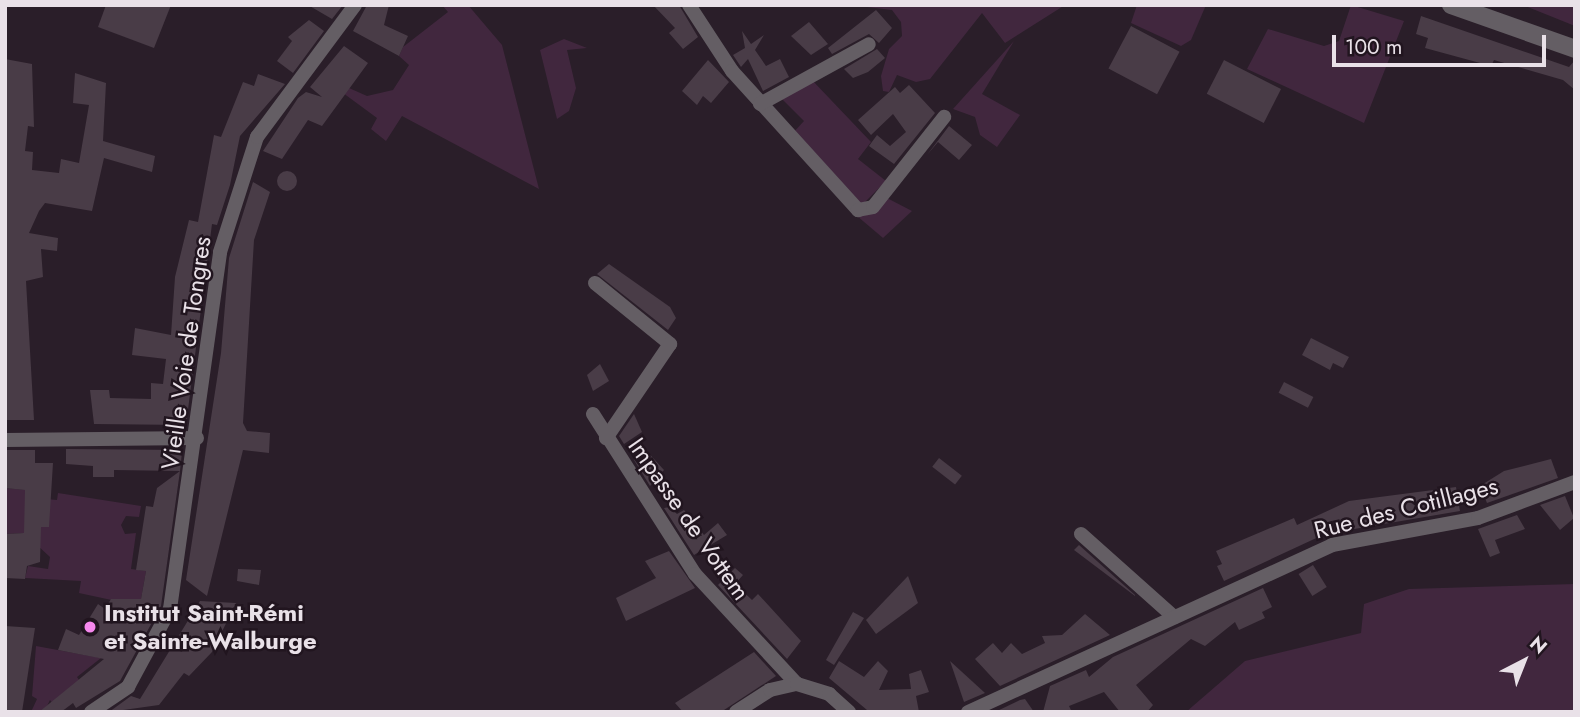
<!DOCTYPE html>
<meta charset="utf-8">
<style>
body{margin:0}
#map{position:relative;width:1580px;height:717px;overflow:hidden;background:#2a1e29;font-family:Jost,sans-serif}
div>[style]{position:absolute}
.green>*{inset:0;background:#41273e}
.building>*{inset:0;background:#493c47;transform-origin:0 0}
.round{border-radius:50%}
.minor>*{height:14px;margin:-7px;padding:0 7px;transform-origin:7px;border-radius:7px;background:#645e64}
.tertiary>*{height:18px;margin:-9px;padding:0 9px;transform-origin:9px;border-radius:9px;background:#645e64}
.dots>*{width:19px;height:19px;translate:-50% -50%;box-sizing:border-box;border:4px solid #21151f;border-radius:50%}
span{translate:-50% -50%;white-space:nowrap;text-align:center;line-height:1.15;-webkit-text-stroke:5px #21151f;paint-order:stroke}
.street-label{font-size:24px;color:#e9e1e8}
.poi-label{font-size:24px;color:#e9e1e8;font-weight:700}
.left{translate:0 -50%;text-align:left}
.frame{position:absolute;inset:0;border:7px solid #e9e1e8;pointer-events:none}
.north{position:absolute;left:1489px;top:626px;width:70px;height:70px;-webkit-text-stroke:5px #21151f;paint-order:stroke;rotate:42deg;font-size:19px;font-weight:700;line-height:28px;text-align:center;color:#e9e1e8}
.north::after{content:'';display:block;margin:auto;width:24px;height:32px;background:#e9e1e8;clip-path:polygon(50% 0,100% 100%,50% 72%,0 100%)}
.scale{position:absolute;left:1332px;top:35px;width:214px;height:32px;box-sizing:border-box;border:4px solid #e9e1e8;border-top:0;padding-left:9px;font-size:21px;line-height:24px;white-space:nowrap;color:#e9e1e8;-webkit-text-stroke:5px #21151f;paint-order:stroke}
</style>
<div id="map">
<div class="green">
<div style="clip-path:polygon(442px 5px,468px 5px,502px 45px,539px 189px,402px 116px,386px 141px,371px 129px,377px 118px,343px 93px,349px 88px,367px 96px,393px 90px,409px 65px,399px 56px,403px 47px,448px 12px)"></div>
<div style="clip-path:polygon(850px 5px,1065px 5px,1005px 43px,982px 13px,930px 79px,916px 82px,897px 75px,889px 92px,883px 91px,881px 76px,889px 49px,902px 36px,901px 22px,892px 10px)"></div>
<div style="clip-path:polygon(1137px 5px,1206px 5px,1191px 40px,1181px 46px,1131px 23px)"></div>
<div style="clip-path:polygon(1351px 5px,1404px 21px,1364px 123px,1247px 69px,1268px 29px,1324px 46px,1339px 41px)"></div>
<div style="clip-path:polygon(1523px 5px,1575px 5px,1575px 26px)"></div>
<div style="clip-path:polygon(564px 39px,587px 48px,567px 50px,576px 88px,569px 111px,557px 119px,540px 50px)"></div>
<div style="clip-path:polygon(1014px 41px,982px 94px,1020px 115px,997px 147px,980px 135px,975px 117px,953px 109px)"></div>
<div style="clip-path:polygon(811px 79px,871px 142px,858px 159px,886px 181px,862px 205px,791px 135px,804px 121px,778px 95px)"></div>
<div style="clip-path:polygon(887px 198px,912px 211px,883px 238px,850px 210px)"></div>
<div style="clip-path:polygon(5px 488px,27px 490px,39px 527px,49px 527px,46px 499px,57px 500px,58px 493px,141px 506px,139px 517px,126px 516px,121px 525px,125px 534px,136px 533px,131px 569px,146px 571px,141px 599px,130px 604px,79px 593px,81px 581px,25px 578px,28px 566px,48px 569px,50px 557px,24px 533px,5px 534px)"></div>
<div style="clip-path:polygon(1575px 584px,1575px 712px,1186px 712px,1245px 661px,1361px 633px,1364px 604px,1409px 589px)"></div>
<div style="clip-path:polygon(36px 646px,101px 658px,77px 677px,81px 683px,57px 709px,50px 700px,44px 712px,31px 712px,37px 699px,32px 696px)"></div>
</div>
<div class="building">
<div style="clip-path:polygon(106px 5px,171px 5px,154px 48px,98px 27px)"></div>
<div style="clip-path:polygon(308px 5px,343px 5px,332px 19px)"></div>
<div style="clip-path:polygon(367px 5px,389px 5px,384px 25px,408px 36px,399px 56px,353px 31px)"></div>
<div style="clip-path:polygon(653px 5px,679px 5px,698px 37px,683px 49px,669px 33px,675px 28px)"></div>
<div style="clip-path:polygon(876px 10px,892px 28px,879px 43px,869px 34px,832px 54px,828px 48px)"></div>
<div style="clip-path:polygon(1421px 16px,1569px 67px,1575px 60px,1575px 90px,1563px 80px,1494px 60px,1491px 66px,1425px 48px,1428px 38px,1416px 34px)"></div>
<div style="clip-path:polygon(309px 20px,324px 31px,293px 73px,277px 61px,292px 41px,288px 37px)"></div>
<div style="clip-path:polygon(809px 22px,828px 44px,811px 55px,791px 36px)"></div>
<div style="left:1131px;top:26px;width:55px;height:48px;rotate:28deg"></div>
<div style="clip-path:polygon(742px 31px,751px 44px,764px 35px,755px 50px,766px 66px,780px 59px,789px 77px,763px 91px,748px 59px,741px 67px,733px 55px,745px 48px)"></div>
<div style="clip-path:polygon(344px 46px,368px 63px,322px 126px,308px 120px,282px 159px,263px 151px,298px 98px,306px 92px,322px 97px,310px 87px)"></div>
<div style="clip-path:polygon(877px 49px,885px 58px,868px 72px,853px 78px,844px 69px)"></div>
<div style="clip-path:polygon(5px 59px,32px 64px,34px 127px,28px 126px,25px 151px,33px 152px,32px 170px,59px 173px,61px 159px,79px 163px,89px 105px,73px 103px,75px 73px,106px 83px,103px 141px,155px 156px,152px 172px,104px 158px,92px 211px,45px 203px,39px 211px,29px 233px,58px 238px,57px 251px,41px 249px,43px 277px,26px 281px,34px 420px,5px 420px)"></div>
<div style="clip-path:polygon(708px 60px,729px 82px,711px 103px,703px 96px,697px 105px,682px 91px)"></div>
<div style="left:1224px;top:60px;width:64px;height:38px;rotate:27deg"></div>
<div style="clip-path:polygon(258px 74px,285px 84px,240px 136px,230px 185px,217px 225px,212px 224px,186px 425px,94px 424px,90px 390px,109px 390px,110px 398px,151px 399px,151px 383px,163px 384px,166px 359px,132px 355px,135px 328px,171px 335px,175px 277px,189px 220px,198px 222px,214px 135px,221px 137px,243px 82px,254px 86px)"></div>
<div style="clip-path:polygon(909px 85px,935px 113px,894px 164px,869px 146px,877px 135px,890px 146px,906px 132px,893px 114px,871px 135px,858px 120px,895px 87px,900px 93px)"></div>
<div style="clip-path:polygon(949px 126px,972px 145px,959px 160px,938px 142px,927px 155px)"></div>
<div class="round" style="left:277px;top:171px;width:20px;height:20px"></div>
<div style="clip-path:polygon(253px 182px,270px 192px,254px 240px,243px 423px,247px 431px,270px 433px,269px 453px,243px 450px,207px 596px,186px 580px,221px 353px,229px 258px)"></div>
<div style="clip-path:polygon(609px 264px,670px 307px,676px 318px,668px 330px,597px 274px)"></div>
<div style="clip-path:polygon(1311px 338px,1349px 357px,1343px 368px,1333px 363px,1330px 370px,1302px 355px)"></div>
<div style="clip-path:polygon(600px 364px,609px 381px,593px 391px,587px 375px)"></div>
<div style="left:1284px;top:382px;width:33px;height:12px;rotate:27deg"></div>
<div style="clip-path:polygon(634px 414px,642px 432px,624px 444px,619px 436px)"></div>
<div style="clip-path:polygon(644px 448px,664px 470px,650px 486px,634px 460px)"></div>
<div style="clip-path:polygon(66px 449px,181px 450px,182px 452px,180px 471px,114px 470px,114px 477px,93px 477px,93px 466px,66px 464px)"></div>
<div style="clip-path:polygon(5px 450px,35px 450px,35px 463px,53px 463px,49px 527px,41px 527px,40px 562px,27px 566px,25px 579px,5px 578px,5px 534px,24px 533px,25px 490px,5px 488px)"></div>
<div style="left:939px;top:458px;width:29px;height:11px;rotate:38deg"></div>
<div style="clip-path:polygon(1551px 459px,1558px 478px,1487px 503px,1480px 486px,1504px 471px)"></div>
<div style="clip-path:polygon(180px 471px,161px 606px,120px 681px,76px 708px,73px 703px,61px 712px,39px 712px,104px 659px,58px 650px,66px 629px,79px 635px,98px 604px,105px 609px,111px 599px,141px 599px,146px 571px,136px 570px,146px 506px,153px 507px,157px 488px)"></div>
<div style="clip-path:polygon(1456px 487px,1460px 511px,1325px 534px,1224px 581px,1217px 566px,1222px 564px,1216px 551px,1294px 518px,1297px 525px,1349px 501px)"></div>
<div style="clip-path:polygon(1565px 496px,1574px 518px,1560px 530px,1540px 505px)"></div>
<div style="clip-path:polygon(670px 507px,677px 514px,684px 510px,704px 535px,718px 523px,727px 535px,694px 555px,664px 508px)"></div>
<div style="clip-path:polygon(1517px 515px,1525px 529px,1495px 540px,1500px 553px,1490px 557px,1478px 529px)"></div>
<div style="clip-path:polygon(1079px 545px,1135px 595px,1135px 596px,1074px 550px)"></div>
<div style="clip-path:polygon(669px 551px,695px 588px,626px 621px,616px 598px,656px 578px,645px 561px)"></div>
<div style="left:1313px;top:565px;width:26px;height:17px;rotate:58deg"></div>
<div style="clip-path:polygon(735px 568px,743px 575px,735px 584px,752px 600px,758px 594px,801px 641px,787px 659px,718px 585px)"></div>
<div style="clip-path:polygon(238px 569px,261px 570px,259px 585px,237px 581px)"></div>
<div style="clip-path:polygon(908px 576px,918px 603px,876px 634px,866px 620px)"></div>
<div style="clip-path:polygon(1263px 588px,1272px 607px,1262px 612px,1265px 618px,1239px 630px,1235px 622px,1205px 646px,1191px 639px,1136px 685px,1153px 705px,1147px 712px,1120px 712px,1104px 692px,1069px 706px,1072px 712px,1043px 712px,1050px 686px,1086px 670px,1089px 677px,1113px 657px)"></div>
<div style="clip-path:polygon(200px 601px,236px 603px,212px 652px,189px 676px,184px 673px,159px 705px,109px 712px,131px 696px,140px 699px)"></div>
<div style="clip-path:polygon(853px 612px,864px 618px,834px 665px,826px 660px)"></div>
<div style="clip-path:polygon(1085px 614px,1110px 635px,1000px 686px,975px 659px,993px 643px,1002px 653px,1011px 643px,1022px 654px,1045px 643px,1042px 636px,1062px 635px)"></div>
<div style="clip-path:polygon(5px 626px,35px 628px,22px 712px,5px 712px)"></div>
<div style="clip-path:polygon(754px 652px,776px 676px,721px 712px,683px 712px,675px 703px)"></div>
<div style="clip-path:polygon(839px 661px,864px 677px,878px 661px,888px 671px,879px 690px,911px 689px,909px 674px,921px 670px,929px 692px,916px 696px,919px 712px,867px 710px,829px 678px)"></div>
<div style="clip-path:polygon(950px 661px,985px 693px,964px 702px)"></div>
<div style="clip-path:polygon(1025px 699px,1034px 712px,995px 712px,1020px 700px)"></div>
</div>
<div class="minor">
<div style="left:689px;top:5px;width:79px;rotate:56.9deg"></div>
<div style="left:732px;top:71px;width:188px;rotate:47.8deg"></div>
<div style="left:858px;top:210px;width:15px;rotate:-11deg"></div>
<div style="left:873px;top:207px;width:115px;rotate:-51.7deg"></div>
<div style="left:760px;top:104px;width:124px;rotate:-28.8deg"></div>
<div style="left:595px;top:283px;width:97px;rotate:39.1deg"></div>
<div style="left:670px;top:344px;width:114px;rotate:124.2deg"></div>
<div style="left:593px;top:414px;width:190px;rotate:57.5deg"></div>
<div style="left:695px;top:574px;width:150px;rotate:47.2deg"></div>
<div style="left:5px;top:440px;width:192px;rotate:-0.6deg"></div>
<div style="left:1081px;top:534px;width:125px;rotate:41.7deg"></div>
<div style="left:91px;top:712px;width:45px;rotate:-34deg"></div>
<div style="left:128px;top:687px;width:89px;rotate:-61.7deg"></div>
<div style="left:170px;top:609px;width:360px;rotate:-82deg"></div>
<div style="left:220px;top:252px;width:121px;rotate:-72.2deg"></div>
<div style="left:257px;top:137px;width:164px;rotate:-53.4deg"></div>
<div style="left:736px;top:712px;width:40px;rotate:-32.9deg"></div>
<div style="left:770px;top:690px;width:28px;rotate:-13deg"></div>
<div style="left:797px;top:684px;width:34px;rotate:17deg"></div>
<div style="left:829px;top:694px;width:27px;rotate:42deg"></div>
<div style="left:968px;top:712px;width:400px;rotate:-24.6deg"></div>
<div style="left:1332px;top:545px;width:148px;rotate:-10.5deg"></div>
<div style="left:1478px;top:518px;width:103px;rotate:-20.4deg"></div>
</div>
<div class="tertiary">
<div style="left:1451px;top:5px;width:132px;rotate:19.5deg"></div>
</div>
<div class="dots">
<div style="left:90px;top:627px;background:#f688ed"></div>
</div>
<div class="street-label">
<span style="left:186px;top:353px;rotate:-82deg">Vieille Voie de Tongres</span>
<span style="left:1406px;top:508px;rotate:-14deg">Rue des Cotillages</span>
<span style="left:689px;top:519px;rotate:55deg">Impasse de Vottem</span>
</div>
<div class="poi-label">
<span class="left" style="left:104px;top:627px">Institut Saint-Rémi<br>et Sainte-Walburge</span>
</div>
<div class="frame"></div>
<div class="north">N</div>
<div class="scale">100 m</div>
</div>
